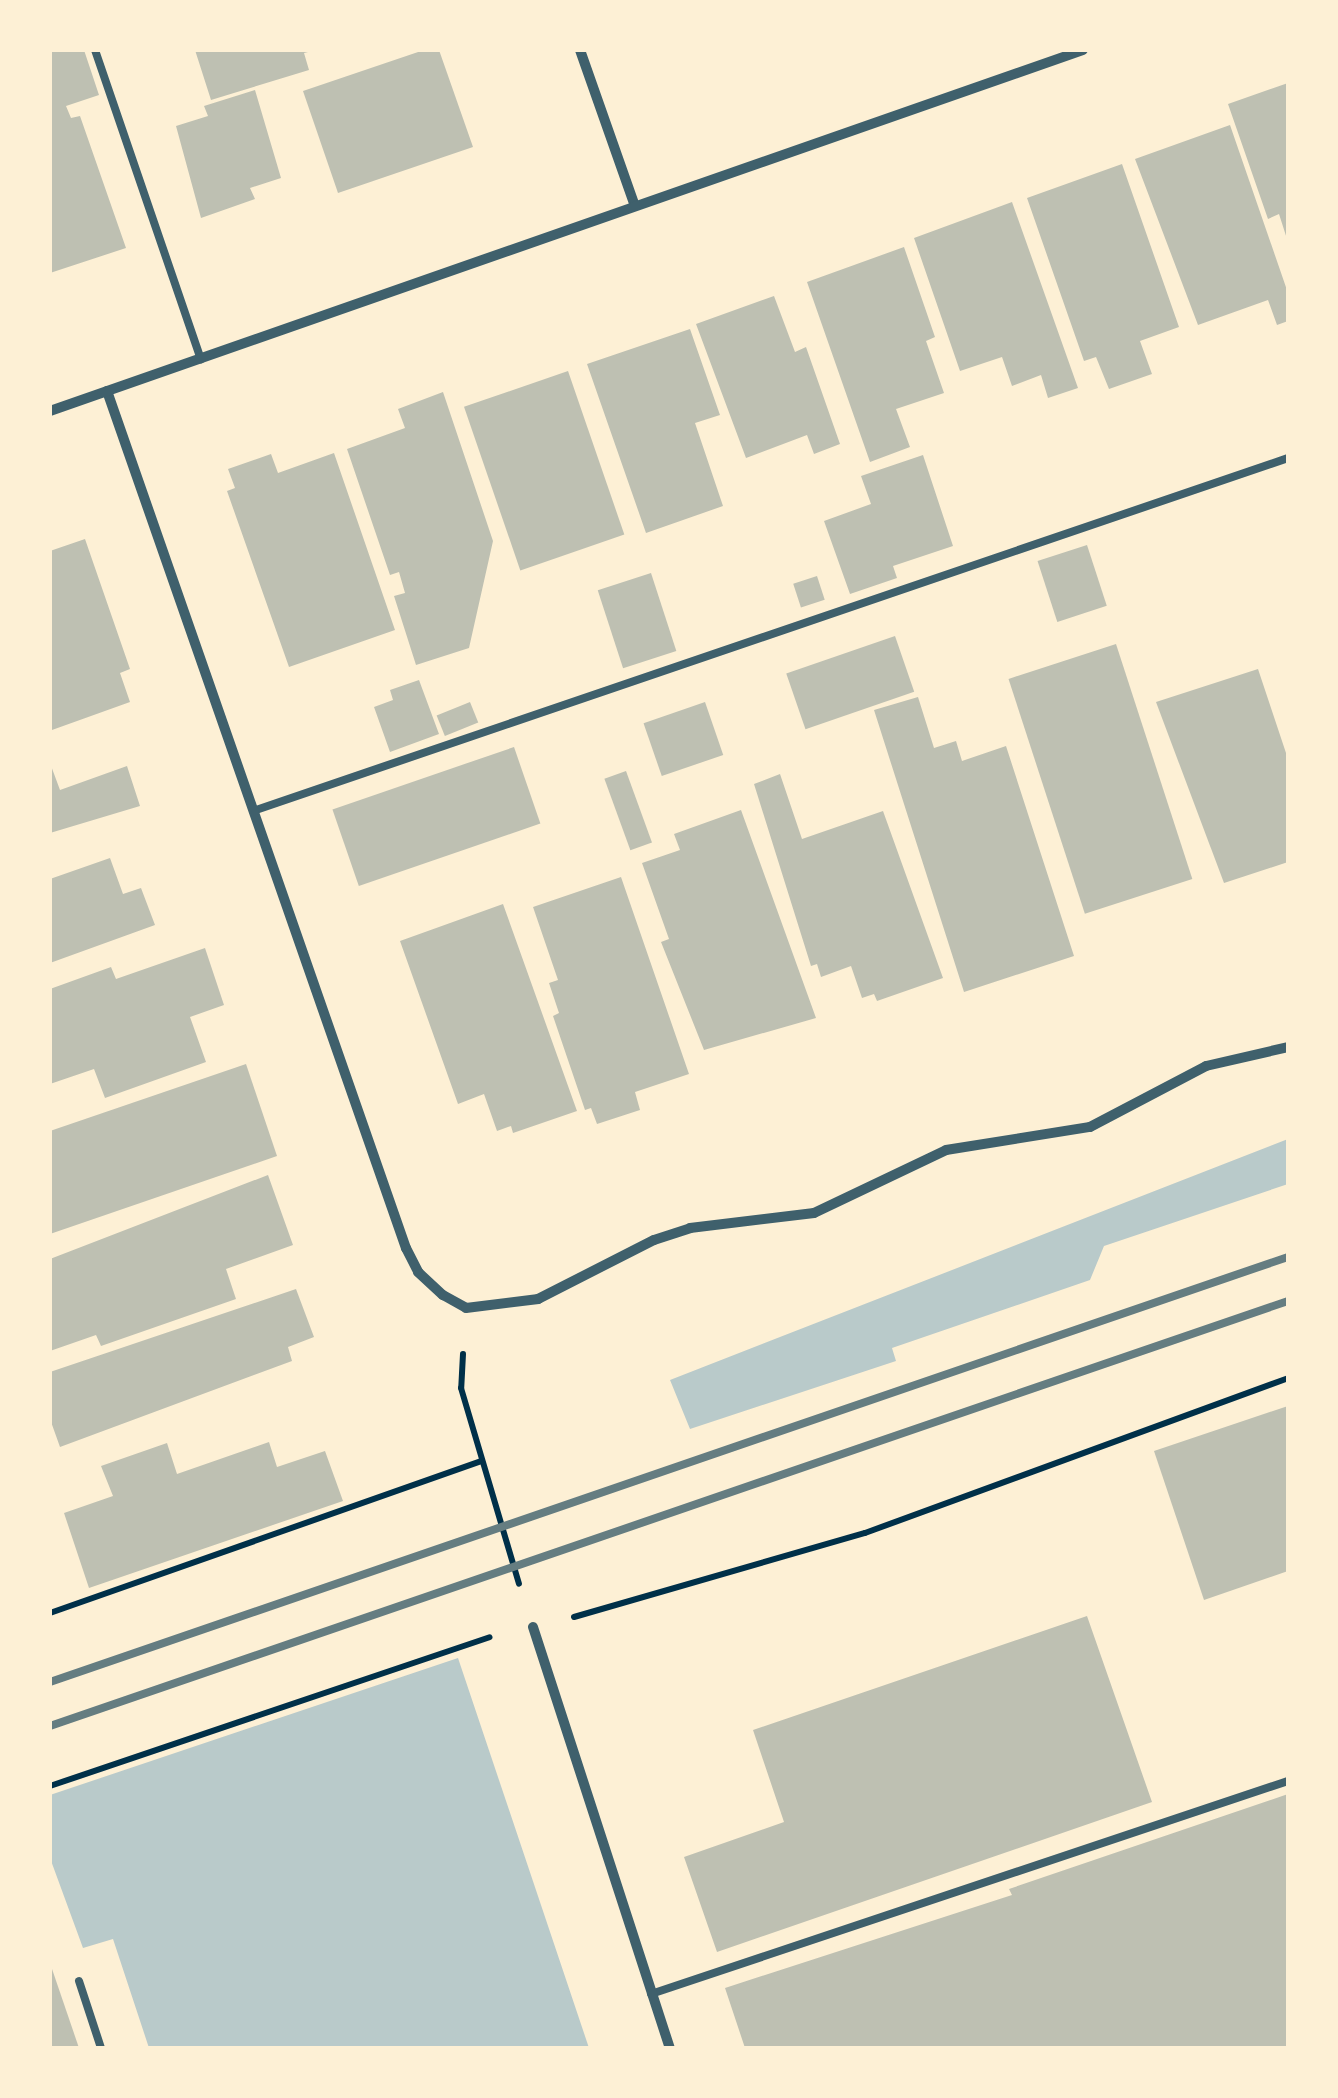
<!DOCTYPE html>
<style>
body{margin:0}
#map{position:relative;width:1338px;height:2098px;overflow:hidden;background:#fdf0d5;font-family:"Crimson Pro",serif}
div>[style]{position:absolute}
.green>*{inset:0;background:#b9caca}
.building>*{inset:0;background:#bec0b2;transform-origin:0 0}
.path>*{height:6px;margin:-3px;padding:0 3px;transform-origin:3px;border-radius:3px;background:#003049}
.service>*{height:8px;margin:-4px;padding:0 4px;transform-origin:4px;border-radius:4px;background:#3f606c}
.minor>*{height:10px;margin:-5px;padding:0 5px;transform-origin:5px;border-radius:5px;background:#3f606c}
.rail>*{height:8px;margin:-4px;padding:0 4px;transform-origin:4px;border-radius:4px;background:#657d81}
span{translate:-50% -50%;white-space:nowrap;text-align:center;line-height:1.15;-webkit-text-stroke:8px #fdf0d5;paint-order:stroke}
.frame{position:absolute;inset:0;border:52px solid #fdf0d5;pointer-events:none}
</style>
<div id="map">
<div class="green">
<div style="clip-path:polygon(1288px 1139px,1288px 1184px,1104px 1246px,1090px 1280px,892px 1348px,896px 1361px,690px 1429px,670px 1380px)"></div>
<div style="clip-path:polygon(458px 1658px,589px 2048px,149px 2048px,113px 1939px,83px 1948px,50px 1858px,50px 1795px)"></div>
</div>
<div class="building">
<div style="clip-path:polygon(50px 50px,84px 50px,99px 95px,66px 106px,71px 118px,80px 116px,126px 248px,50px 273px)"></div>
<div style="clip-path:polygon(195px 50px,311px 50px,312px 51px,304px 53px,309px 70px,211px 100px)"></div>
<div style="clip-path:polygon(424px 50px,439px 50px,473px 147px,338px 193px,303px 91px)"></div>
<div style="clip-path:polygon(1288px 83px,1288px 238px,1287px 239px,1279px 214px,1268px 219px,1228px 104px)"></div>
<div style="clip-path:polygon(255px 90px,281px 178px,250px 188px,255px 199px,201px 218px,176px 126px,208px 116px,204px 106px)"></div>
<div style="clip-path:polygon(1230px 125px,1288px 293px,1288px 321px,1277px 325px,1268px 300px,1198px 325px,1135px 159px)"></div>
<div style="clip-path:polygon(1122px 164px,1179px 327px,1140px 341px,1152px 374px,1109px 389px,1096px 357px,1084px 361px,1027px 198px)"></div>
<div style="clip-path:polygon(1012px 202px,1078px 388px,1048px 398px,1041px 375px,1012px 386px,1002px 357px,960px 371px,914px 238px)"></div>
<div style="clip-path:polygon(904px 247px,935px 337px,926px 341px,944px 393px,896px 409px,910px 447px,870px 462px,807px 282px)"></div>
<div style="clip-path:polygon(774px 296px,795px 352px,806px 347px,840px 444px,814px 454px,807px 435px,746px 458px,696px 324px)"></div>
<div style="clip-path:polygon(690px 329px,720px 415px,695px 423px,723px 506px,646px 533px,587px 364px)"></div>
<div style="left:568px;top:371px;width:173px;height:110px;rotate:71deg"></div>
<div style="clip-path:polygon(443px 392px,493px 541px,469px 648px,416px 665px,394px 596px,405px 593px,399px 572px,390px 575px,347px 449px,405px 428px,398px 409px)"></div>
<div style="clip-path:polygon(334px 453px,395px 630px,289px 667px,227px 491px,235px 488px,228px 469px,271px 454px,278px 473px)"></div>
<div style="clip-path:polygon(923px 455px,953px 546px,893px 566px,897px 578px,850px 594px,824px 521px,871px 504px,861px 476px)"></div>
<div style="clip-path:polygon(85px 539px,130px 669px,120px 673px,130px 702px,52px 730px,50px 551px)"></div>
<div style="left:1087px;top:545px;width:64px;height:52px;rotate:72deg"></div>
<div style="left:651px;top:573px;width:82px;height:56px;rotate:72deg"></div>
<div style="left:817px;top:576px;width:25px;height:25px;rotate:72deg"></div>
<div style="left:895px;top:636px;width:59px;height:115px;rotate:71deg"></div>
<div style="left:1116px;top:644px;width:247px;height:113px;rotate:72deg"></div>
<div style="clip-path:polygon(1258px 669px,1288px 759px,1288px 862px,1224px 883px,1156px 702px)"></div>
<div style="clip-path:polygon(419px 680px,439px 734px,390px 752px,374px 707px,393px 700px,390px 690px)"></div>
<div style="clip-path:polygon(918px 697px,934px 748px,956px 741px,962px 761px,1006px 746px,1074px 956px,964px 992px,874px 710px)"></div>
<div style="left:470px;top:702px;width:22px;height:36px;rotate:68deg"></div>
<div style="left:705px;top:702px;width:56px;height:65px;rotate:71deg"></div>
<div style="left:514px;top:747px;width:81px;height:192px;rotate:71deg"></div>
<div style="clip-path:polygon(50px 763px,60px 790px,127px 766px,140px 806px,50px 833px)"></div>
<div style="left:626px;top:771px;width:76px;height:23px;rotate:70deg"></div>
<div style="clip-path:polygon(780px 774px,802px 839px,883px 811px,943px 978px,877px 1001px,874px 994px,862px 998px,851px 966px,821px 977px,817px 964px,811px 966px,754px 784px)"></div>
<div style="clip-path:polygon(741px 810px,816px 1018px,704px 1050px,661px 942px,669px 939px,642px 863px,680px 850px,674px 834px)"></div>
<div style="clip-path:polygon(110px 858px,123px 894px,141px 888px,155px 925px,50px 963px,50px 879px)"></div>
<div style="clip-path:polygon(621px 877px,689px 1074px,635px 1092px,640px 1110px,597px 1124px,591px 1108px,585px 1110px,553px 1016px,559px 1013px,549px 983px,558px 980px,533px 907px)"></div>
<div style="clip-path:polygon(503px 904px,577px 1111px,513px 1133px,511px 1126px,497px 1131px,484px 1094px,458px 1104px,400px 941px)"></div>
<div style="clip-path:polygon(205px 948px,224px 1005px,190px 1017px,206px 1062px,105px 1098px,94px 1069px,50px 1084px,50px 989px,111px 967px,116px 979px)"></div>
<div style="clip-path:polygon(246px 1064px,277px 1156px,50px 1234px,50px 1131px)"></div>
<div style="clip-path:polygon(268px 1175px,293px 1245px,226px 1269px,236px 1299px,101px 1346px,96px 1335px,50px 1351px,50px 1259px)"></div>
<div style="clip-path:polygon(296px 1289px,314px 1337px,288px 1347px,292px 1361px,60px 1447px,50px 1419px,50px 1372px)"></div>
<div style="clip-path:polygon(1288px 1406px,1288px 1571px,1204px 1600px,1154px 1451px)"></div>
<div style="clip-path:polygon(269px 1442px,277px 1467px,325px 1451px,343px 1501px,89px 1588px,64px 1513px,113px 1496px,101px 1466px,167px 1443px,177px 1474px)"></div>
<div style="clip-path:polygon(1087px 1616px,1152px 1802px,717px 1952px,684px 1857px,784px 1822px,753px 1730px)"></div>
<div style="clip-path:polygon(1288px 1794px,1288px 2048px,745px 2048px,725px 1988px,1012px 1895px,1009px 1889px)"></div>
<div style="clip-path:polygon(50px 1966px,51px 1966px,79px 2048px,50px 2048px)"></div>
</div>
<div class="path">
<div style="left:463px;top:1354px;width:34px;rotate:93deg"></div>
<div style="left:461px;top:1388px;width:204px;rotate:73.5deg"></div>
<div style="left:50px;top:1613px;width:457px;rotate:-19.4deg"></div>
<div style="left:574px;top:1617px;width:303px;rotate:-16.1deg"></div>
<div style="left:865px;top:1533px;width:451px;rotate:-20.1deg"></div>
<div style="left:50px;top:1786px;width:464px;rotate:-18.7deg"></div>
</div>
<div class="service">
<div style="left:95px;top:50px;width:327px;rotate:71.1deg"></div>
<div style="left:253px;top:811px;width:1094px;rotate:-18.83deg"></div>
<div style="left:79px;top:1981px;width:71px;rotate:71.8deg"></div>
<div style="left:651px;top:1994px;width:672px;rotate:-18.49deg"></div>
</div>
<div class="minor">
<div style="left:580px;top:50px;width:162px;rotate:70.6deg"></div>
<div style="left:107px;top:391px;width:908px;rotate:70.77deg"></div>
<div style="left:406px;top:1248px;width:27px;rotate:63deg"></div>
<div style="left:418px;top:1272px;width:34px;rotate:43deg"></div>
<div style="left:443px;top:1295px;width:26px;rotate:29deg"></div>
<div style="left:466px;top:1308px;width:73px;rotate:-7.1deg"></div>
<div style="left:538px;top:1299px;width:130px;rotate:-27deg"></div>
<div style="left:654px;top:1240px;width:38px;rotate:-18deg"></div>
<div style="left:690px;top:1228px;width:125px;rotate:-6.9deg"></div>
<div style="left:814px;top:1213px;width:146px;rotate:-25.5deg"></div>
<div style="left:946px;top:1150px;width:146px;rotate:-9.1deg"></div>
<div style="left:1090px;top:1127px;width:131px;rotate:-27.7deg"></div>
<div style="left:1206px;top:1066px;width:84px;rotate:-13deg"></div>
<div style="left:50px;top:411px;width:1094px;rotate:-19.26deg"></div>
<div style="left:533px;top:1627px;width:443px;rotate:72deg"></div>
</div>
<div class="rail">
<div style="left:50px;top:1682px;width:1309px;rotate:-18.95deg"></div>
<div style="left:50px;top:1726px;width:1309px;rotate:-18.95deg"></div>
</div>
<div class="frame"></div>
</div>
